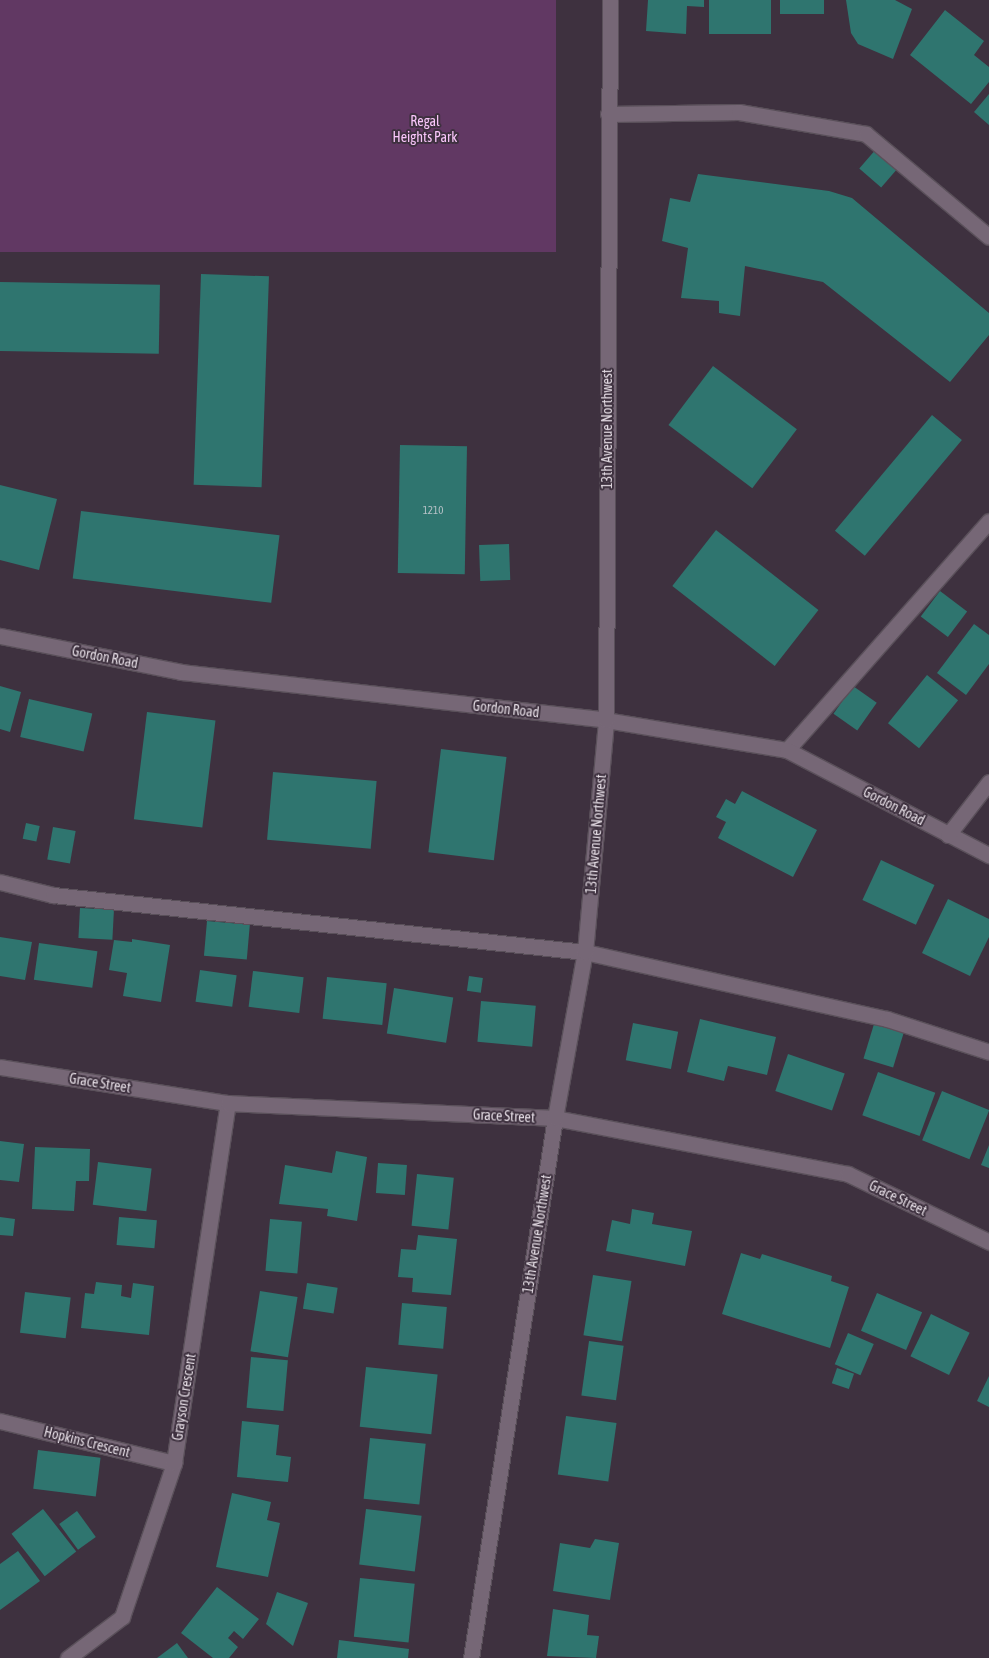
<!DOCTYPE html>
<style>
body{margin:0}
#map{position:relative;width:989px;height:1658px;overflow:hidden;background:#3e313f;font-family:"Asap Condensed",sans-serif}
div>[style]{position:absolute}
.green>*{inset:0;background:#613863;transform-origin:0 0}
.building>*{inset:0;background:#2f756f;transform-origin:0 0}
.roads{filter:drop-shadow(1px 0 #5a505a) drop-shadow(-1px 0 #5a505a) drop-shadow(0 1px #5a505a) drop-shadow(0 -1px #5a505a)}
.lane>*{height:15px;margin:-7.5px;padding:0 7.5px;transform-origin:7.5px;border-radius:7.5px;background:#766776}
.street>*{height:15px;margin:-7.5px;padding:0 7.5px;transform-origin:7.5px;border-radius:7.5px;background:#766776}
.secondary>*{height:15px;margin:-7.5px;padding:0 7.5px;transform-origin:7.5px;border-radius:7.5px;background:#766776}
span{translate:-50% -50%;white-space:nowrap;text-align:center;line-height:1.15;-webkit-text-stroke:4px #3e313f;paint-order:stroke}
.number-label{font-size:11px;color:#b7c2c7}
.number-label span{-webkit-text-stroke-width:0}
.park-label{font-size:14px;color:#f9c6fa}
.street-label{font-size:14px;color:#e4dce4}
</style>
<div id="map">
<div class="green">
<div style="left:0;top:0;width:556px;height:252px"></div>
</div>
<div class="building">
<div style="clip-path:polygon(648px 0,704px 0,704px 7px,687px 6px,686px 34px,646px 31px)"></div>
<div style="left:709px;top:0;width:62px;height:34px"></div>
<div style="left:780px;top:0;width:44px;height:14px"></div>
<div style="clip-path:polygon(846px 0,895px 0,912px 9px,893px 59px,858px 44px,851px 33px)"></div>
<div style="clip-path:polygon(945px 10px,984px 41px,974px 55px,989px 67px,989px 82px,971px 104px,910px 55px)"></div>
<div style="clip-path:polygon(989px 94px,989px 125px,974px 112px)"></div>
<div style="left:877px;top:148px;width:29px;height:27px;rotate:41deg"></div>
<div style="clip-path:polygon(698px 174px,829px 191px,852px 198px,989px 313px,989px 335px,950px 382px,823px 282px,745px 266px,740px 316px,719px 313px,719px 301px,681px 298px,688px 248px,662px 241px,670px 198px,690px 202px)"></div>
<div style="left:201px;top:274px;width:68px;height:211px;rotate:2deg"></div>
<div style="left:0;top:282px;width:160px;height:69px;rotate:1deg"></div>
<div style="left:713px;top:366px;width:105px;height:74px;rotate:37deg"></div>
<div style="left:932px;top:415px;width:39px;height:151px;rotate:40deg"></div>
<div style="left:400px;top:445px;width:67px;height:128px;rotate:1deg"></div>
<div style="clip-path:polygon(0 485px,57px 499px,39px 570px,0 560px)"></div>
<div style="left:81px;top:511px;width:200px;height:68px;rotate:7deg"></div>
<div style="left:716px;top:530px;width:130px;height:71px;rotate:38deg"></div>
<div style="left:509px;top:544px;width:36px;height:30px;rotate:88deg"></div>
<div style="left:940px;top:591px;width:34px;height:32px;rotate:37deg"></div>
<div style="clip-path:polygon(974px 624px,989px 635px,989px 664px,966px 695px,937px 673px)"></div>
<div style="left:927px;top:675px;width:40px;height:62px;rotate:39deg"></div>
<div style="clip-path:polygon(0 686px,21px 692px,10px 732px,0 729px)"></div>
<div style="left:853px;top:686px;width:29px;height:34px;rotate:35deg"></div>
<div style="left:29px;top:699px;width:65px;height:39px;rotate:13deg"></div>
<div style="left:147px;top:712px;width:69px;height:108px;rotate:7deg"></div>
<div style="left:441px;top:749px;width:66px;height:104px;rotate:7deg"></div>
<div style="left:273px;top:772px;width:104px;height:68px;rotate:5deg"></div>
<div style="clip-path:polygon(742px 791px,817px 830px,793px 877px,718px 838px,726px 822px,716px 817px,726px 799px,735px 804px)"></div>
<div style="left:26px;top:823px;width:14px;height:16px;rotate:12deg"></div>
<div style="left:53px;top:827px;width:23px;height:33px;rotate:10deg"></div>
<div style="left:881px;top:860px;width:59px;height:44px;rotate:25deg"></div>
<div style="clip-path:polygon(948px 899px,989px 919px,989px 937px,970px 976px,922px 953px)"></div>
<div style="left:80px;top:908px;width:34px;height:30px;rotate:3deg"></div>
<div style="left:207px;top:921px;width:43px;height:35px;rotate:5deg"></div>
<div style="clip-path:polygon(0 937px,32px 942px,25px 980px,0 976px)"></div>
<div style="clip-path:polygon(132px 939px,170px 945px,161px 1002px,123px 996px,127px 973px,109px 970px,114px 940px,132px 942px)"></div>
<div style="left:39px;top:943px;width:59px;height:37px;rotate:8deg"></div>
<div style="left:200px;top:970px;width:37px;height:32px;rotate:8deg"></div>
<div style="left:253px;top:971px;width:51px;height:36px;rotate:7deg"></div>
<div style="left:469px;top:976px;width:14px;height:15px;rotate:8deg"></div>
<div style="left:327px;top:977px;width:60px;height:42px;rotate:6deg"></div>
<div style="left:394px;top:988px;width:60px;height:46px;rotate:9deg"></div>
<div style="left:481px;top:1001px;width:55px;height:41px;rotate:5deg"></div>
<div style="clip-path:polygon(700px 1019px,776px 1037px,767px 1075px,728px 1066px,724px 1081px,687px 1072px)"></div>
<div style="left:633px;top:1023px;width:46px;height:38px;rotate:11deg"></div>
<div style="left:874px;top:1024px;width:31px;height:36px;rotate:17deg"></div>
<div style="left:788px;top:1054px;width:60px;height:39px;rotate:19deg"></div>
<div style="left:878px;top:1072px;width:61px;height:46px;rotate:20deg"></div>
<div style="left:942px;top:1091px;width:51px;height:53px;rotate:22deg"></div>
<div style="clip-path:polygon(0 1141px,24px 1144px,19px 1182px,0 1180px)"></div>
<div style="clip-path:polygon(989px 1145px,989px 1168px,981px 1165px)"></div>
<div style="clip-path:polygon(35px 1147px,90px 1149px,89px 1181px,76px 1181px,74px 1211px,32px 1209px)"></div>
<div style="clip-path:polygon(336px 1151px,367px 1157px,357px 1221px,327px 1216px,328px 1209px,279px 1204px,285px 1165px,332px 1173px)"></div>
<div style="left:98px;top:1162px;width:54px;height:43px;rotate:7deg"></div>
<div style="left:378px;top:1163px;width:29px;height:30px;rotate:4deg"></div>
<div style="left:417px;top:1174px;width:37px;height:52px;rotate:6deg"></div>
<div style="clip-path:polygon(632px 1209px,654px 1213px,652px 1224px,692px 1231px,685px 1266px,606px 1251px,612px 1220px,630px 1224px)"></div>
<div style="clip-path:polygon(0 1217px,15px 1219px,13px 1236px,0 1235px)"></div>
<div style="left:119px;top:1217px;width:38px;height:28px;rotate:5deg"></div>
<div style="left:270px;top:1219px;width:32px;height:52px;rotate:5deg"></div>
<div style="clip-path:polygon(418px 1235px,457px 1239px,451px 1295px,412px 1292px,413px 1278px,398px 1277px,401px 1249px,416px 1250px)"></div>
<div style="clip-path:polygon(741px 1253px,760px 1259px,762px 1254px,832px 1276px,831px 1281px,849px 1287px,830px 1348px,722px 1314px)"></div>
<div style="left:593px;top:1275px;width:39px;height:61px;rotate:9deg"></div>
<div style="clip-path:polygon(96px 1282px,122px 1285px,121px 1296px,131px 1298px,133px 1283px,154px 1286px,149px 1335px,81px 1328px,85px 1293px,94px 1294px)"></div>
<div style="left:307px;top:1283px;width:31px;height:26px;rotate:9deg"></div>
<div style="left:260px;top:1291px;width:38px;height:61px;rotate:9deg"></div>
<div style="left:25px;top:1292px;width:46px;height:41px;rotate:7deg"></div>
<div style="left:877px;top:1293px;width:49px;height:41px;rotate:23deg"></div>
<div style="left:402px;top:1303px;width:45px;height:42px;rotate:5deg"></div>
<div style="left:931px;top:1314px;width:43px;height:47px;rotate:26deg"></div>
<div style="left:848px;top:1333px;width:28px;height:34px;rotate:23deg"></div>
<div style="left:589px;top:1341px;width:35px;height:55px;rotate:8deg"></div>
<div style="left:251px;top:1357px;width:37px;height:51px;rotate:5deg"></div>
<div style="left:366px;top:1367px;width:72px;height:60px;rotate:6deg"></div>
<div style="left:837px;top:1368px;width:18px;height:16px;rotate:19deg"></div>
<div style="clip-path:polygon(989px 1376px,989px 1407px,977px 1401px)"></div>
<div style="left:566px;top:1416px;width:51px;height:59px;rotate:8deg"></div>
<div style="clip-path:polygon(242px 1421px,279px 1425px,276px 1455px,291px 1457px,288px 1482px,237px 1477px)"></div>
<div style="left:370px;top:1438px;width:56px;height:61px;rotate:6deg"></div>
<div style="left:38px;top:1450px;width:63px;height:39px;rotate:7deg"></div>
<div style="clip-path:polygon(232px 1493px,271px 1502px,267px 1520px,280px 1523px,268px 1577px,216px 1567px)"></div>
<div style="left:43px;top:1509px;width:54px;height:40px;rotate:52deg"></div>
<div style="left:366px;top:1509px;width:56px;height:56px;rotate:7deg"></div>
<div style="left:77px;top:1511px;width:32px;height:22px;rotate:54deg"></div>
<div style="clip-path:polygon(595px 1539px,619px 1543px,610px 1600px,553px 1591px,560px 1543px,590px 1548px)"></div>
<div style="clip-path:polygon(18px 1551px,40px 1581px,0 1610px,0 1564px)"></div>
<div style="left:360px;top:1578px;width:55px;height:59px;rotate:6deg"></div>
<div style="clip-path:polygon(217px 1587px,259px 1619px,243px 1639px,234px 1631px,228px 1638px,238px 1647px,229px 1658px,213px 1658px,181px 1633px)"></div>
<div style="clip-path:polygon(277px 1592px,308px 1603px,293px 1646px,266px 1624px)"></div>
<div style="clip-path:polygon(553px 1609px,589px 1615px,587px 1635px,599px 1636px,596px 1658px,547px 1656px)"></div>
<div style="clip-path:polygon(339px 1640px,409px 1649px,408px 1658px,337px 1658px)"></div>
<div style="clip-path:polygon(177px 1643px,188px 1658px,157px 1658px)"></div>
</div>
<div class="roads">
<div class="lane">
<div style="left:608px;top:114px;width:131px;rotate:-0.9deg"></div>
<div style="left:739px;top:112px;width:129px;rotate:9.8deg"></div>
<div style="left:866px;top:134px;width:160px;rotate:39.9deg"></div>
<div style="left:787px;top:750px;width:305px;rotate:-48.6deg"></div>
<div style="left:0;top:882px;width:55px;rotate:13.8deg"></div>
<div style="left:53px;top:895px;width:535px;rotate:6.12deg"></div>
<div style="left:585px;top:952px;width:309px;rotate:12.5deg"></div>
<div style="left:887px;top:1019px;width:107px;rotate:17.9deg"></div>
</div>
<div class="street">
<div style="left:0;top:636px;width:185px;rotate:11.2deg"></div>
<div style="left:181px;top:672px;width:428px;rotate:6.4deg"></div>
<div style="left:606px;top:720px;width:183px;rotate:9.4deg"></div>
<div style="left:787px;top:750px;width:228px;rotate:27.5deg"></div>
<div style="left:948px;top:835px;width:67px;rotate:-52.3deg"></div>
<div style="left:0;top:1421px;width:179px;rotate:13.6deg"></div>
<div style="left:68px;top:1658px;width:68px;rotate:-37.2deg"></div>
<div style="left:122px;top:1617px;width:163px;rotate:-71.3deg"></div>
<div style="left:174px;top:1463px;width:364px;rotate:-81.5deg"></div>
</div>
<div class="secondary">
<div style="left:0;top:1067px;width:231px;rotate:9deg"></div>
<div style="left:228px;top:1103px;width:327px;rotate:2.6deg"></div>
<div style="left:555px;top:1118px;width:298px;rotate:10.8deg"></div>
<div style="left:848px;top:1174px;width:157px;rotate:25.7deg"></div>
<div style="left:471px;top:1658px;width:546px;rotate:-81.16deg"></div>
<div style="left:555px;top:1118px;width:169px;rotate:-79.8deg"></div>
<div style="left:585px;top:952px;width:233px;rotate:-84.8deg"></div>
<div style="left:606px;top:720px;width:720px;rotate:-89.68deg"></div>
</div>
</div>
<div class="number-label">
<span style="left:433px;top:510px">1210</span>
</div>
<div class="park-label">
<span style="left:425px;top:129px">Regal<br>Heights Park</span>
</div>
<div class="street-label">
<span style="left:607px;top:429px;rotate:-90deg">13th Avenue Northwest</span>
<span style="left:105px;top:657px;rotate:11deg">Gordon Road</span>
<span style="left:506px;top:709px;rotate:6deg">Gordon Road</span>
<span style="left:894px;top:806px;rotate:27deg">Gordon Road</span>
<span style="left:596px;top:834px;rotate:-85deg">13th Avenue Northwest</span>
<span style="left:100px;top:1083px;rotate:9deg">Grace Street</span>
<span style="left:504px;top:1116px;rotate:3deg">Grace Street</span>
<span style="left:898px;top:1198px;rotate:26deg">Grace Street</span>
<span style="left:537px;top:1234px;rotate:-81deg">13th Avenue Northwest</span>
<span style="left:184px;top:1397px;rotate:-81deg">Grayson Crescent</span>
<span style="left:87px;top:1442px;rotate:14deg">Hopkins Crescent</span>
</div>
</div>
